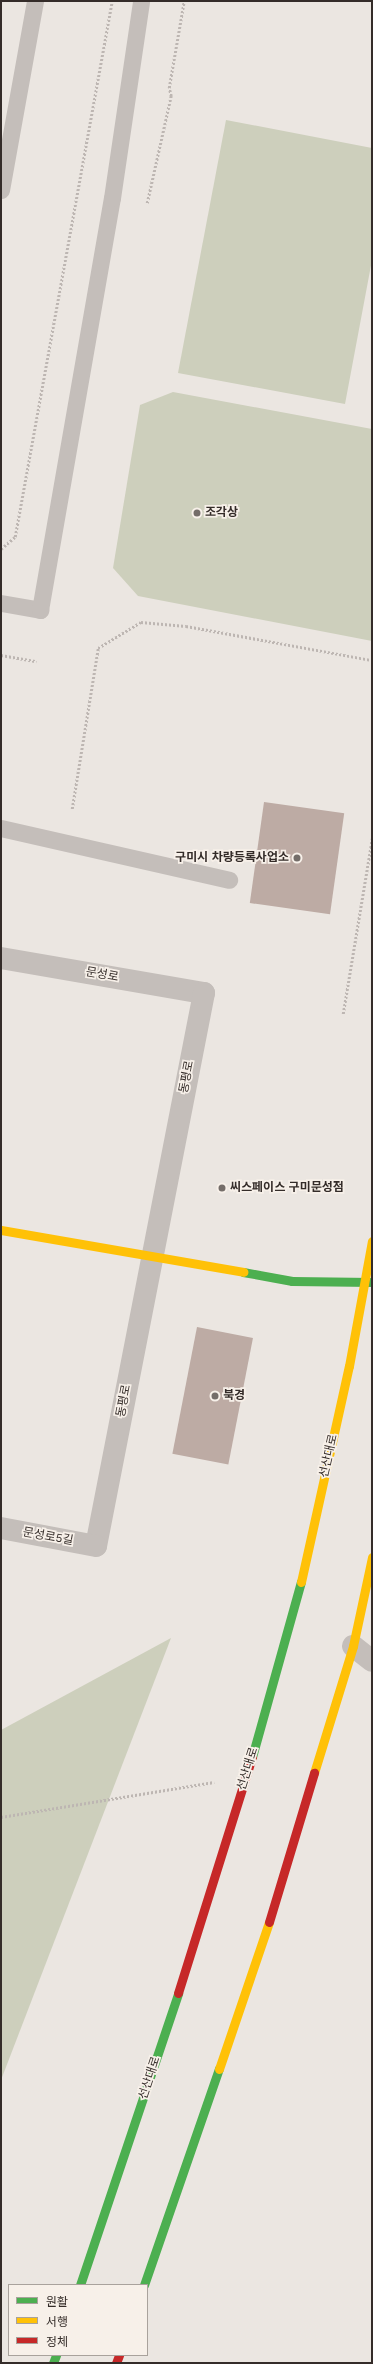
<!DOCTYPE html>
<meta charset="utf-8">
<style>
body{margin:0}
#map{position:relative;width:373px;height:2364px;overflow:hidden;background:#ebe6e1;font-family:"Work Sans","Noto Sans KR",sans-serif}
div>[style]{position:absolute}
.green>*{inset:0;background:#cdcfbc}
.building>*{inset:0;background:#bdaba4;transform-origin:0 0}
.path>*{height:2.5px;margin-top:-1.25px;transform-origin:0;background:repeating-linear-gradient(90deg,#bdb6b2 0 2px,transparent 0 4px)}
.lane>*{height:17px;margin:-8.5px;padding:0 8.5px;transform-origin:8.5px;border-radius:8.5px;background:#c4beba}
.street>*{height:22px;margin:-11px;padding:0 11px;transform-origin:11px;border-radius:11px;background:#c4beba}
.fast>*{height:9px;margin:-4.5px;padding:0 4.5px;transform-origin:4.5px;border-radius:4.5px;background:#4caf50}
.slow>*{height:9px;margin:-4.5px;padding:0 4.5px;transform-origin:4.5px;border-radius:4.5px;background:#ffc107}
.jam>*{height:9px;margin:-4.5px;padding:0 4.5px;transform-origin:4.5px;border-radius:4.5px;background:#c62828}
.dots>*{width:11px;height:11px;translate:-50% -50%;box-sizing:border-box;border:2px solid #f7f0e9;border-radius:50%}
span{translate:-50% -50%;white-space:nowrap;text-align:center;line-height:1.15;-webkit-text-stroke:3.5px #f7f0e9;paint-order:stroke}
.poi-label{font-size:12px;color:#342c29;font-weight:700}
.left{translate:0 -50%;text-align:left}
.right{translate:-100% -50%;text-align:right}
.street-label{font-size:12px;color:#342c29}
.frame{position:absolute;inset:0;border:2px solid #342c29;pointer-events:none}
.legend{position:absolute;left:8px;top:2284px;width:140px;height:72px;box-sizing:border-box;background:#f7f0e9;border:1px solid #a9a29c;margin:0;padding:5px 7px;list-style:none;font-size:12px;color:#342c29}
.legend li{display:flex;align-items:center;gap:8px;height:20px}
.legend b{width:20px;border:1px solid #a9a29c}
</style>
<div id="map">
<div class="green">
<div style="clip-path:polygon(226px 120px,372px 148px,372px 260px,345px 404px,178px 373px)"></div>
<div style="clip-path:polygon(173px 392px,372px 429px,372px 641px,138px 596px,113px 568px,140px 405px)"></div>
<div style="clip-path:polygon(171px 1638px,1px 2080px,1px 1730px)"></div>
</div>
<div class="building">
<div style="left:264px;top:802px;width:81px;height:102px;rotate:8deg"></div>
<div style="left:197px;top:1327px;width:57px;height:129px;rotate:11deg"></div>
</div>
<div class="path">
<div style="left:147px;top:203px;width:110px;rotate:-77.4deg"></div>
<div style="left:171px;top:96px;width:8px;rotate:-104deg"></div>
<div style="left:169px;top:88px;width:88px;rotate:-80.2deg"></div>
<div style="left:1px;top:549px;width:18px;rotate:-41deg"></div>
<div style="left:15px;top:537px;width:545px;rotate:-79.74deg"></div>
<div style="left:1px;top:655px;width:36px;rotate:10deg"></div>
<div style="left:72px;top:809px;width:163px;rotate:-80.8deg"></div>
<div style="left:98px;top:648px;width:50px;rotate:-31.2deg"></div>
<div style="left:141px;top:622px;width:45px;rotate:5.1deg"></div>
<div style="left:186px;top:626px;width:189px;rotate:10.4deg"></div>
<div style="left:343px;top:1014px;width:178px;rotate:-80.6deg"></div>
<div style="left:1px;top:1817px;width:216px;rotate:-9.3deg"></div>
</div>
<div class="lane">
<div style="left:1px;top:190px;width:192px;rotate:-79.8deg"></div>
<div style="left:1px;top:603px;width:40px;rotate:10deg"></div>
<div style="left:40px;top:610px;width:418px;rotate:-80.1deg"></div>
<div style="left:112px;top:198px;width:199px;rotate:-81.6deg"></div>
<div style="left:1px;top:828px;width:234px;rotate:12.8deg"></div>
</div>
<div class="street">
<div style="left:1px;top:958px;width:206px;rotate:9.8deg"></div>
<div style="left:204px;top:993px;width:563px;rotate:101.05deg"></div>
<div style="left:96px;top:1546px;width:97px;rotate:-169.3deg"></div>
<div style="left:353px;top:1646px;width:24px;rotate:38deg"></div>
</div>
<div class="fast">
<div style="left:243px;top:1272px;width:50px;rotate:10.4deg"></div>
<div style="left:292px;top:1281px;width:80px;rotate:0.7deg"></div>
<div style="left:252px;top:1757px;width:182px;rotate:-74.4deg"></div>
<div style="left:80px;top:2285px;width:308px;rotate:-71.4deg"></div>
<div style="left:144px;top:2285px;width:229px;rotate:-70.9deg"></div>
<div style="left:53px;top:2363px;width:9px;rotate:-69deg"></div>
</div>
<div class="slow">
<div style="left:1px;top:1230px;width:246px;rotate:9.8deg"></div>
<div style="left:301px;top:1582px;width:221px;rotate:-77.5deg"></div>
<div style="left:349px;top:1366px;width:127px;rotate:-79.6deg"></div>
<div style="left:314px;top:1773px;width:133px;rotate:-72.9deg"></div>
<div style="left:353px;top:1646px;width:91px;rotate:-77.9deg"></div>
<div style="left:219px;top:2069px;width:155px;rotate:-71.2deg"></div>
</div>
<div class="jam">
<div style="left:269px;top:1922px;width:156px;rotate:-73.2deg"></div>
<div style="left:178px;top:1993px;width:247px;rotate:-72.6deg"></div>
<div style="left:116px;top:2363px;width:9px;rotate:-69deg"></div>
</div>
<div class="dots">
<div style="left:197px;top:513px;background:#746d69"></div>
<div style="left:297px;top:858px;background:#746d69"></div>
<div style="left:222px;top:1188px;background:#746d69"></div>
<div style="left:215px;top:1396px;background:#746d69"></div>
</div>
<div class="poi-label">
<span class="left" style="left:205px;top:513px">조각상</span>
<span class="right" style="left:289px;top:858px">구미시 차량등록사업소</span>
<span class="left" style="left:230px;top:1188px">씨스페이스 구미문성점</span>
<span class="left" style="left:223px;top:1396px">북경</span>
</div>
<div class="street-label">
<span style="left:102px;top:975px;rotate:10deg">문성로</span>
<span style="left:187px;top:1077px;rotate:-79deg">동평로</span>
<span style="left:124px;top:1401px;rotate:-79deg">동평로</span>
<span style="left:329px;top:1456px;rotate:-77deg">선산대로</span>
<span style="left:48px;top:1537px;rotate:10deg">문성로5길</span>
<span style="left:248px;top:1769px;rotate:-73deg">선산대로</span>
<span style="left:150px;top:2078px;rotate:-72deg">선산대로</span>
</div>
<div class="frame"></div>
<ul class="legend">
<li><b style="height:5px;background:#4caf50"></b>원활</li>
<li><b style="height:5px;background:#ffc107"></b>서행</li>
<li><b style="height:5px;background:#c62828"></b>정체</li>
</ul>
</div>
